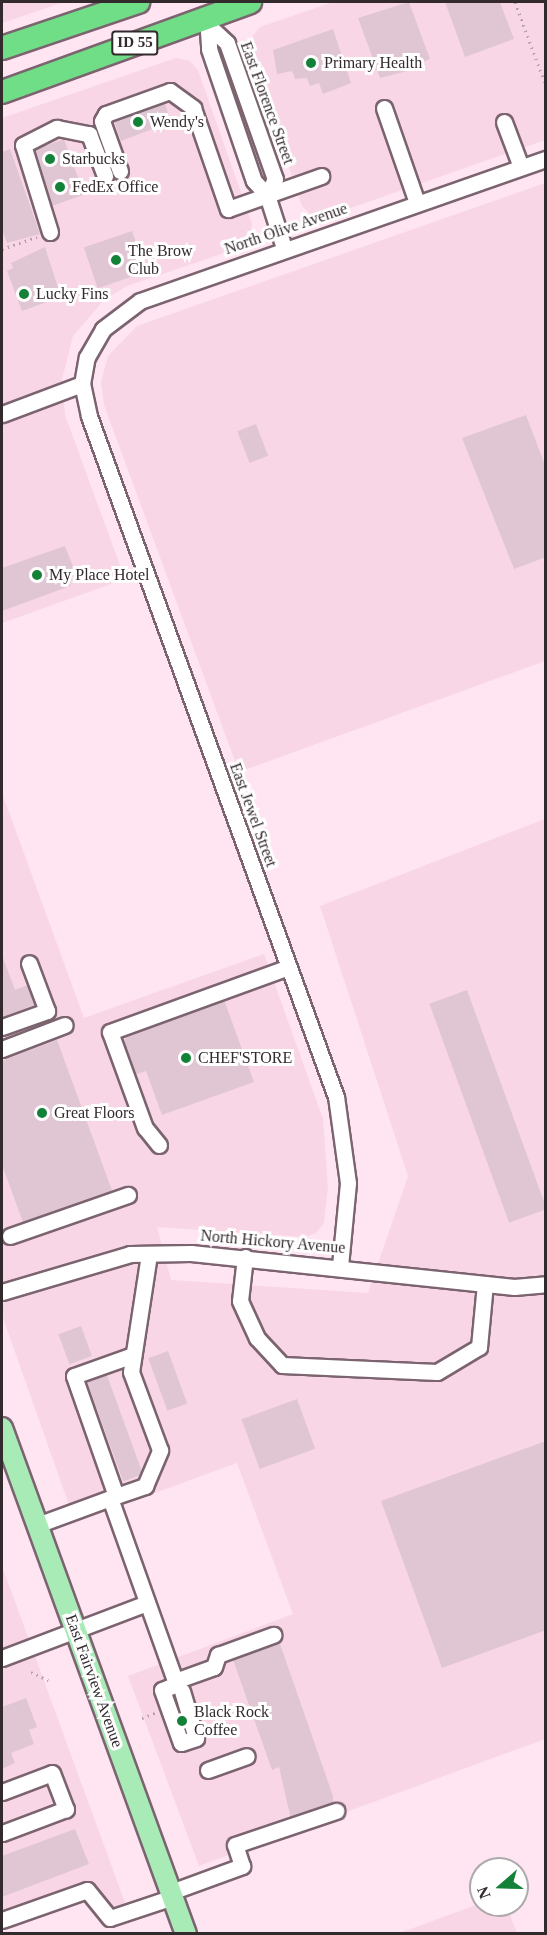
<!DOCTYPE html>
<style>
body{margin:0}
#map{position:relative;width:547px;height:1935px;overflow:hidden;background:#ffe4f1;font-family:Georgia,serif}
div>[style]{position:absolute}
.built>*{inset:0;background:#f8d6e6}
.building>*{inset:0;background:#e0c6d3;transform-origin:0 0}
.path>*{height:3px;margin-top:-1.5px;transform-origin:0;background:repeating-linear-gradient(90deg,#b6a1ab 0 1.5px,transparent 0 6px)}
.roads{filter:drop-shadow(2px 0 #7b646f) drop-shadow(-2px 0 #7b646f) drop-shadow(0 2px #7b646f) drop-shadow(0 -2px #7b646f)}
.minor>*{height:15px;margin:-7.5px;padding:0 7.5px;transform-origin:7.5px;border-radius:7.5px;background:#fff}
.major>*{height:20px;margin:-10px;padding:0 10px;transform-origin:10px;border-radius:10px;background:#a9ebb6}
.highway>*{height:22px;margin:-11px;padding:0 11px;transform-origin:11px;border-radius:11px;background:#70de86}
.dots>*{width:16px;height:16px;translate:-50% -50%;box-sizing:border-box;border:3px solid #fff;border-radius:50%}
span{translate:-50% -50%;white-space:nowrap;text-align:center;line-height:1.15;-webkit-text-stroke:6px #fff;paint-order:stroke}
.shield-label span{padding:2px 4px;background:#fff;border:2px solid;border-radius:4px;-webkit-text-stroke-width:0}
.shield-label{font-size:15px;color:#332a2e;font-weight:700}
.poi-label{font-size:16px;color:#332a2e}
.left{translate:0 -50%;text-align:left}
.street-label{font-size:16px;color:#332a2e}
.frame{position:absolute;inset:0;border:3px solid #332a2e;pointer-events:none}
.north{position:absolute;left:469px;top:1857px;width:60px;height:60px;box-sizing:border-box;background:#fff;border:2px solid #adaaab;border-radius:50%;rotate:250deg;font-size:16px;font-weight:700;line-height:24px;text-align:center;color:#332a2e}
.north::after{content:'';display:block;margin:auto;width:21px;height:27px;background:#138137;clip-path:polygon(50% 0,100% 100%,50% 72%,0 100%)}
</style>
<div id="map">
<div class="built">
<div style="clip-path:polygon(2px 2px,64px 2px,2px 23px)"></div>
<div style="clip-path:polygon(333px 2px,545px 2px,545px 140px,325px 217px,311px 215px,302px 206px,247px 43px,260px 27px)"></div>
<div style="clip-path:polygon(176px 58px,190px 61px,198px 70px,252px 224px,250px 238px,242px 247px,127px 286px,104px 300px,73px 336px,62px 379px,65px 415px,125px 579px,2px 623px,2px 118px)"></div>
<div style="clip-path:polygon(545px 183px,545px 661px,239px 772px,104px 405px,101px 382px,108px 356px,137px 326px)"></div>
<div style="clip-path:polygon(2px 793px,84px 1018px,264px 954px,323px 1119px,328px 1187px,324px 1223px,316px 1233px,306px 1237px,157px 1227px,171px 1280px,368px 1293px,408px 1176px,320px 906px,545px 819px,545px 1739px,199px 1866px,128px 1676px,293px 1614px,237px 1463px,75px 1522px,2px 1315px)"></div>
<div style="clip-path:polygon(2px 1566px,128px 1911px,110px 1917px,99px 1889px,2px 1924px)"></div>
<div style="clip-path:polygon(481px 1903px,506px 1905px,517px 1933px,400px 1933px)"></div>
</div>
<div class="building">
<div style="clip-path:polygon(409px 2px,430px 59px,417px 64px,419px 68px,380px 78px,358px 18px)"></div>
<div style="clip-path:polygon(445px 2px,500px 2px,514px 39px,465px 57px)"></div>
<div style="clip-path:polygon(333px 29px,351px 83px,323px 94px,319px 83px,310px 86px,307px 78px,295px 79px,292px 71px,277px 74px,273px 50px)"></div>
<div style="clip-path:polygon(163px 98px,168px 113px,160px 115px,163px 125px,121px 141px,114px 120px)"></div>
<div style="left:64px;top:139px;width:59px;height:40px;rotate:70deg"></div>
<div style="clip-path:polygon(10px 149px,40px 234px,7px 243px,2px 229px,2px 152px)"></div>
<div style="left:132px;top:231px;width:43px;height:51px;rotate:71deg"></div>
<div style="clip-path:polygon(45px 247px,61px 297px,22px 311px,7px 271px,13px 268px,11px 263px)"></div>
<div style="clip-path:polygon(526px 415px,546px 468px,546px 557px,514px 569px,462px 438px)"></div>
<div style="left:256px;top:424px;width:34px;height:20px;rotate:69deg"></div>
<div style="clip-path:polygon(65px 546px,74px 569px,70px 586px,2px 611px,2px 568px)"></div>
<div style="clip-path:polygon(2px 955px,15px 990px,30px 984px,37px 1004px,2px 1017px)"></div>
<div style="left:467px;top:990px;width:233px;height:40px;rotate:70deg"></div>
<div style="clip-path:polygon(224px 1000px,254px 1082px,162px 1115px,146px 1071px,134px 1075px,123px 1045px,126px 1036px)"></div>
<div style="clip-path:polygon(57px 1040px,113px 1193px,24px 1225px,2px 1165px,2px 1061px)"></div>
<div style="left:81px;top:1326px;width:32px;height:24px;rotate:70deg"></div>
<div style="left:168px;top:1351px;width:56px;height:21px;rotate:70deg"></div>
<div style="left:105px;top:1370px;width:111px;height:21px;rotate:70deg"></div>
<div style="left:297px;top:1399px;width:53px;height:59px;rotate:70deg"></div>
<div style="clip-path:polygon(546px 1441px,546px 1630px,442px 1668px,381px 1501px)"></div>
<div style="clip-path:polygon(280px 1644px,333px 1796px,333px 1806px,292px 1824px,279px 1767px,272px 1770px,232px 1657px)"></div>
<div style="clip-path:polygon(26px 1698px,37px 1727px,29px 1730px,34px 1744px,11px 1753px,15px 1763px,2px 1769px,2px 1707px)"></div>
<div style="left:183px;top:1708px;width:24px;height:10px;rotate:71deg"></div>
<div style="clip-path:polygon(75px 1829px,89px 1864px,2px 1897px,2px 1856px)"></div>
</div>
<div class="path">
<div style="left:515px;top:2px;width:90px;rotate:69.7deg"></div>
<div style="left:2px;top:249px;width:37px;rotate:-19deg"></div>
<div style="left:31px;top:1672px;width:19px;rotate:25deg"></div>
<div style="left:142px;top:1718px;width:16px;rotate:-22deg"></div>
</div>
<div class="roads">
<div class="minor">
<div style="left:207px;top:17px;width:32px;rotate:86deg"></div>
<div style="left:209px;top:49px;width:139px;rotate:71.2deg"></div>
<div style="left:254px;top:181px;width:19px;rotate:47deg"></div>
<div style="left:267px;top:195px;width:56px;rotate:72.2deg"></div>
<div style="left:211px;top:28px;width:22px;rotate:43deg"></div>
<div style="left:227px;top:43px;width:144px;rotate:70.6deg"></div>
<div style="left:275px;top:179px;width:18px;rotate:117deg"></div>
<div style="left:384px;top:108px;width:101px;rotate:70.8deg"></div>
<div style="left:504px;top:122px;width:48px;rotate:69.3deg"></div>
<div style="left:120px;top:171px;width:53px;rotate:-109.8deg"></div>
<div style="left:102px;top:121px;width:8px;rotate:-60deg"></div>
<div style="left:106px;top:114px;width:68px;rotate:-19.8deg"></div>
<div style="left:170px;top:91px;width:29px;rotate:36deg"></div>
<div style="left:193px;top:108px;width:107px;rotate:70.9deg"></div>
<div style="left:228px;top:209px;width:99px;rotate:-19.5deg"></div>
<div style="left:50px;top:232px;width:91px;rotate:-107.2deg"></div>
<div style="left:23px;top:145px;width:38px;rotate:-27deg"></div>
<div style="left:57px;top:128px;width:33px;rotate:11deg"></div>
<div style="left:89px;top:134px;width:45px;rotate:69.1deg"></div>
<div style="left:2px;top:414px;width:85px;rotate:-20.6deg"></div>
<div style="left:2px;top:1027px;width:48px;rotate:-19.6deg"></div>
<div style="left:47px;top:1011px;width:51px;rotate:-110.6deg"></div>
<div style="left:2px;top:1049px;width:67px;rotate:-20.9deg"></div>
<div style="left:159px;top:1145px;width:22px;rotate:-129deg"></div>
<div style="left:145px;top:1128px;width:102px;rotate:-110deg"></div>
<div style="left:110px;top:1032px;width:190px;rotate:-20deg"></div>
<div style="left:10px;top:1236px;width:125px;rotate:-19.2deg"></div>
<div style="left:245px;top:1257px;width:44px;rotate:96.5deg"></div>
<div style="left:240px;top:1301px;width:41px;rotate:65.3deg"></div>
<div style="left:257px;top:1338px;width:37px;rotate:47deg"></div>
<div style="left:282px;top:1365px;width:155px;rotate:2.6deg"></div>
<div style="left:437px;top:1372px;width:49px;rotate:-30.8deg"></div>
<div style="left:479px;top:1347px;width:63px;rotate:-84.6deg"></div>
<div style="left:340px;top:1266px;width:83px;rotate:-84.5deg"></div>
<div style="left:348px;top:1183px;width:87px;rotate:-97.9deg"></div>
<div style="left:336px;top:1097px;width:724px;rotate:-109.94deg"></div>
<div style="left:89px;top:416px;width:33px;rotate:-102deg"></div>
<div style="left:82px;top:384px;width:27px;rotate:-80deg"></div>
<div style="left:87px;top:357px;width:32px;rotate:-60deg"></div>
<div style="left:103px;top:329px;width:46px;rotate:-37.1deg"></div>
<div style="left:140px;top:301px;width:430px;rotate:-19.3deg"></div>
<div style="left:2px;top:1292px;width:134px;rotate:-16.5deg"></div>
<div style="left:130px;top:1254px;width:61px;rotate:-0.9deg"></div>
<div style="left:191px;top:1253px;width:325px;rotate:6deg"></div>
<div style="left:514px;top:1287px;width:32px;rotate:-5deg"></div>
<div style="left:116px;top:1496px;width:31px;rotate:-19deg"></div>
<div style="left:145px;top:1486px;width:39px;rotate:-67deg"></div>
<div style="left:160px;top:1450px;width:83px;rotate:-110.4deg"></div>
<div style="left:131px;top:1372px;width:119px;rotate:-81.3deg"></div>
<div style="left:110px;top:1498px;width:194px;rotate:70.4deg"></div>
<div style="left:175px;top:1681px;width:41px;rotate:-19.7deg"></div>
<div style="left:214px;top:1667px;width:13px;rotate:-72deg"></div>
<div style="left:218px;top:1655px;width:59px;rotate:-20deg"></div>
<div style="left:37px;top:1525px;width:84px;rotate:-20.2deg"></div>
<div style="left:116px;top:1496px;width:127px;rotate:-109.3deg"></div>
<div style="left:74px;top:1376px;width:63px;rotate:-19.6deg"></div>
<div style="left:2px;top:1658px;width:155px;rotate:-20.8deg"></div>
<div style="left:177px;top:1684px;width:16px;rotate:158deg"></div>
<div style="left:162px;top:1690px;width:56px;rotate:70.3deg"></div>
<div style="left:181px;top:1743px;width:16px;rotate:-18deg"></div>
<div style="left:196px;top:1738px;width:49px;rotate:-106.6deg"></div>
<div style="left:208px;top:1770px;width:41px;rotate:-19.7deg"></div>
<div style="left:2px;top:1792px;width:53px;rotate:-20.8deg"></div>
<div style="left:52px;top:1773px;width:39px;rotate:69deg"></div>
<div style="left:66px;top:1809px;width:68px;rotate:159.4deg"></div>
<div style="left:171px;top:1892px;width:76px;rotate:-20.1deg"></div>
<div style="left:242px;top:1866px;width:22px;rotate:-108deg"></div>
<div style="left:235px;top:1845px;width:107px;rotate:-18.6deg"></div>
<div style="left:2px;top:1920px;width:90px;rotate:-19.4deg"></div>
<div style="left:87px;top:1890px;width:36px;rotate:51deg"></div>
<div style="left:110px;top:1918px;width:66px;rotate:-18.4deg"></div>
</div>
<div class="major">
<div style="left:2px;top:1428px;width:538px;rotate:70.02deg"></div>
</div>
<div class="highway">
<div style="left:2px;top:48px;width:144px;rotate:-18.7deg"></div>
<div style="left:2px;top:92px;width:264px;rotate:-19.9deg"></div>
</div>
</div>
<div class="dots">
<div style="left:311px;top:63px;background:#138137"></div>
<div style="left:138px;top:122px;background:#138137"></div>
<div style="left:50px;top:159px;background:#138137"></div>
<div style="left:60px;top:187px;background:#138137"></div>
<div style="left:116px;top:260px;background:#138137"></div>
<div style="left:24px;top:294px;background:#138137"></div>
<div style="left:37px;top:575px;background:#138137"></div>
<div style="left:186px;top:1058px;background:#138137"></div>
<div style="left:42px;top:1113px;background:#138137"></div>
<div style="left:182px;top:1721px;background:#138137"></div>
</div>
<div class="shield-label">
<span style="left:135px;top:43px">ID 55</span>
</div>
<div class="poi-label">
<span class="left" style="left:324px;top:63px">Primary Health</span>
<span class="left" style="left:150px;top:122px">Wendy's</span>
<span class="left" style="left:62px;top:159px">Starbucks</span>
<span class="left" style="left:72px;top:187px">FedEx Office</span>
<span class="left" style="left:128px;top:260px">The Brow<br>Club</span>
<span class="left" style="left:36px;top:294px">Lucky Fins</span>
<span class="left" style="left:49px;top:575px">My Place Hotel</span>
<span class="left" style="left:198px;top:1058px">CHEF'STORE</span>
<span class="left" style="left:54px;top:1113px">Great Floors</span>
<span class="left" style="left:194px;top:1721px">Black Rock<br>Coffee</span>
</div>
<div class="street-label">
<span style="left:267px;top:103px;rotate:70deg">East Florence Street</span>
<span style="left:286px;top:229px;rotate:-19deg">North Olive Avenue</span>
<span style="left:253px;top:815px;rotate:70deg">East Jewel Street</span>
<span style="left:273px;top:1242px;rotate:5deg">North Hickory Avenue</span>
<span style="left:94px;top:1681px;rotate:70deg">East Fairview Avenue</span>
</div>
<div class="frame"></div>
<div class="north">N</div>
</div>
